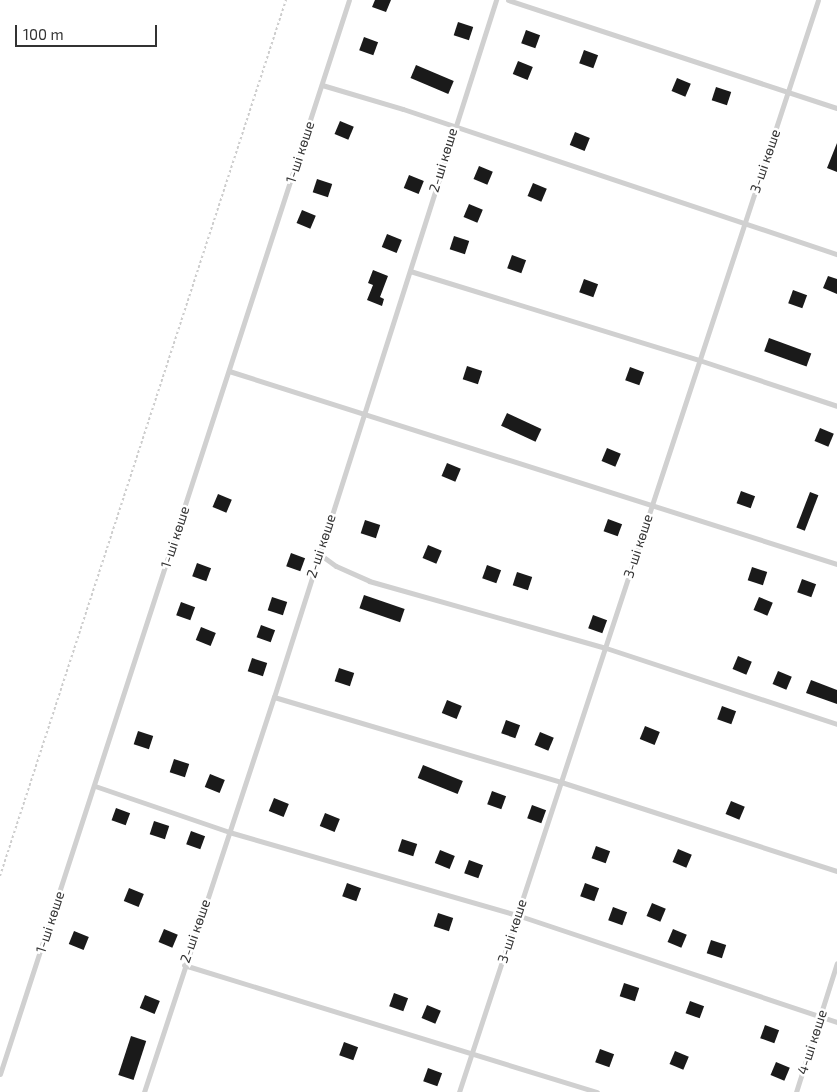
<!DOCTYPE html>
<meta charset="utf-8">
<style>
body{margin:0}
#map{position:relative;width:837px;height:1092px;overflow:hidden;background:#fff;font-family:"Exo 2",sans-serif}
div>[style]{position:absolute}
.building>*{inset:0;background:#1a1a1a;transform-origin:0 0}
.path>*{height:2px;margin-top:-1px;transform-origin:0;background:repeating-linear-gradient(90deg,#cdcdcd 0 2.5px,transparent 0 5px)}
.service>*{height:5px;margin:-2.5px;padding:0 2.5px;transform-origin:2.5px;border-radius:2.5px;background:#d0d0d0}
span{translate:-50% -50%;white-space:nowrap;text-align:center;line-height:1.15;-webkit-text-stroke:5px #fff;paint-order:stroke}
.street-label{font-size:14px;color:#333}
.scale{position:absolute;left:15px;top:25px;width:142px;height:22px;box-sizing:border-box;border:2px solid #333;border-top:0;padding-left:6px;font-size:15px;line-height:18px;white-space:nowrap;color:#333;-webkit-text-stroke:4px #fff;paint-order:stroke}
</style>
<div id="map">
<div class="building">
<div style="clip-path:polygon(375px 0,391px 0,386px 12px,372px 7px)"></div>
<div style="left:458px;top:22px;width:16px;height:14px;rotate:18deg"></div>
<div style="left:526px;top:30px;width:15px;height:14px;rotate:20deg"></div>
<div style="left:364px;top:37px;width:15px;height:14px;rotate:20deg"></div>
<div style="left:584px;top:50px;width:15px;height:14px;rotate:20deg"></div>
<div style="left:518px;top:61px;width:16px;height:14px;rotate:22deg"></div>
<div style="left:416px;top:65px;width:41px;height:14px;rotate:23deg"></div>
<div style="left:677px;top:78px;width:15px;height:14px;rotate:23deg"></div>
<div style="left:716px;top:87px;width:16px;height:14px;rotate:18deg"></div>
<div style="left:340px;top:121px;width:15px;height:14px;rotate:23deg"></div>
<div style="left:575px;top:132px;width:16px;height:14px;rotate:22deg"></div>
<div style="clip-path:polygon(837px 143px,837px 172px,827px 168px)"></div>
<div style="left:479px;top:166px;width:15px;height:14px;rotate:23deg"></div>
<div style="left:409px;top:175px;width:16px;height:14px;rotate:22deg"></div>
<div style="left:317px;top:179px;width:16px;height:14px;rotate:18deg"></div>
<div style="left:533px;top:183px;width:15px;height:14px;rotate:23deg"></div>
<div style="left:469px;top:204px;width:15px;height:14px;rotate:23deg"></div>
<div style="left:302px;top:210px;width:15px;height:14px;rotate:23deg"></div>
<div style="left:387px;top:234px;width:16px;height:14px;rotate:22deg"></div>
<div style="left:454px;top:236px;width:16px;height:14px;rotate:18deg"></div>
<div style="left:512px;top:255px;width:15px;height:14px;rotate:20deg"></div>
<div style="clip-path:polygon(373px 270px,388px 276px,380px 297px,384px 299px,382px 306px,367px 300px,373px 285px,368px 283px)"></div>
<div style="clip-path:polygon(828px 276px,837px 279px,837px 294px,823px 288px)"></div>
<div style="left:584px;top:279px;width:15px;height:14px;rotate:20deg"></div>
<div style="left:793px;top:290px;width:15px;height:14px;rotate:20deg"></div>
<div style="left:769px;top:338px;width:45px;height:14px;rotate:20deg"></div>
<div style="left:467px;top:366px;width:16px;height:14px;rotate:18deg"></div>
<div style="left:630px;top:367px;width:15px;height:14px;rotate:20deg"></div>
<div style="left:507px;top:413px;width:38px;height:14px;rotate:25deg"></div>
<div style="left:820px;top:428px;width:15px;height:14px;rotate:23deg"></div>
<div style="left:607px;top:448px;width:15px;height:14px;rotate:23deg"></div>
<div style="left:447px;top:463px;width:15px;height:14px;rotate:23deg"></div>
<div style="left:741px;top:491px;width:15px;height:13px;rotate:20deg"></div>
<div style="left:810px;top:492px;width:9px;height:38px;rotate:21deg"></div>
<div style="left:218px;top:494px;width:15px;height:14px;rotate:23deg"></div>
<div style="left:608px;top:519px;width:15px;height:13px;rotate:20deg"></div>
<div style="left:365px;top:520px;width:16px;height:14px;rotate:18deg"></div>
<div style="left:428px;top:545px;width:15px;height:14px;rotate:23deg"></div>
<div style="left:291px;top:553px;width:15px;height:14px;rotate:20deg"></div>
<div style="left:197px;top:563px;width:15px;height:14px;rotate:20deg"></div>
<div style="left:487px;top:565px;width:15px;height:14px;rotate:20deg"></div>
<div style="left:752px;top:567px;width:16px;height:14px;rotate:18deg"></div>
<div style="left:517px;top:572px;width:16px;height:14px;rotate:18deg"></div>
<div style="left:802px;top:579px;width:15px;height:14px;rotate:20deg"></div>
<div style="left:364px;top:595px;width:43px;height:14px;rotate:19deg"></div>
<div style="left:272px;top:597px;width:16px;height:14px;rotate:18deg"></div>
<div style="left:759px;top:597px;width:15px;height:14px;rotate:23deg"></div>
<div style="left:181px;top:602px;width:15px;height:14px;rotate:20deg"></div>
<div style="left:593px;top:615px;width:15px;height:14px;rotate:20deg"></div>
<div style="left:261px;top:625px;width:15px;height:13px;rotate:20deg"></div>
<div style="left:201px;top:627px;width:16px;height:14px;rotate:22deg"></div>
<div style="left:738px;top:656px;width:15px;height:14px;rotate:23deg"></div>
<div style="left:252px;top:658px;width:16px;height:14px;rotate:18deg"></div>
<div style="left:339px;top:668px;width:16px;height:14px;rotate:18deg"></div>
<div style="left:778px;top:671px;width:15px;height:14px;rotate:23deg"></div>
<div style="clip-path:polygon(811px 680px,837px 690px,837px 704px,806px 693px)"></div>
<div style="left:447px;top:700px;width:16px;height:14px;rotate:22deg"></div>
<div style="left:722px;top:706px;width:15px;height:14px;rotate:20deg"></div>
<div style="left:506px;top:720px;width:15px;height:14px;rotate:20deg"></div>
<div style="left:645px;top:726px;width:16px;height:14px;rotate:22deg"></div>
<div style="left:138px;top:731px;width:16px;height:14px;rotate:18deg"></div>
<div style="left:540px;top:732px;width:15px;height:14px;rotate:23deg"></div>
<div style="left:174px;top:759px;width:16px;height:14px;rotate:18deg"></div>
<div style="left:423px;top:765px;width:43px;height:14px;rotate:22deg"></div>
<div style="left:210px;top:774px;width:16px;height:14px;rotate:22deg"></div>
<div style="left:492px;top:791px;width:15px;height:14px;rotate:20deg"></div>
<div style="left:274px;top:798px;width:16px;height:14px;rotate:22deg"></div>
<div style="left:731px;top:801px;width:15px;height:14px;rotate:23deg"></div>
<div style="left:532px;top:805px;width:15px;height:14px;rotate:20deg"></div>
<div style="left:116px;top:808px;width:15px;height:13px;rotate:20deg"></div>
<div style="left:325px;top:813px;width:16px;height:14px;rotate:22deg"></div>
<div style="left:154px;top:821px;width:16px;height:14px;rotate:18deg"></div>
<div style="left:191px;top:831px;width:15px;height:14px;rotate:20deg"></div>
<div style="left:402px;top:839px;width:16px;height:13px;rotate:18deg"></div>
<div style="left:596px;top:846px;width:15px;height:13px;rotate:20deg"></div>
<div style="left:678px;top:849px;width:15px;height:14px;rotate:23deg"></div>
<div style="left:440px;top:850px;width:16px;height:14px;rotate:22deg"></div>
<div style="left:469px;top:860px;width:15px;height:14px;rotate:20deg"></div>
<div style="left:347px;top:883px;width:15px;height:14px;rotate:20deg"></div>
<div style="left:585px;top:883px;width:15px;height:14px;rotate:20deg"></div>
<div style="left:129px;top:888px;width:16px;height:14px;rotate:22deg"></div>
<div style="left:652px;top:903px;width:15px;height:14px;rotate:23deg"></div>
<div style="left:613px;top:907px;width:15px;height:14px;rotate:20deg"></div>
<div style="left:438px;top:913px;width:16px;height:14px;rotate:18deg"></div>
<div style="left:164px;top:929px;width:15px;height:14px;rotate:23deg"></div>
<div style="left:673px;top:929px;width:15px;height:14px;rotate:23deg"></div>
<div style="left:74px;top:931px;width:16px;height:14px;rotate:22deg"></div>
<div style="left:711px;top:940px;width:16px;height:14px;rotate:18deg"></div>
<div style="left:624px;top:983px;width:16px;height:14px;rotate:18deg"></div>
<div style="left:394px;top:993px;width:15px;height:14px;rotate:20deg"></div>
<div style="left:145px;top:995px;width:16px;height:14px;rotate:22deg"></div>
<div style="left:690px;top:1001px;width:15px;height:13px;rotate:20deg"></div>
<div style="left:427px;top:1005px;width:15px;height:14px;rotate:23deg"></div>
<div style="left:765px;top:1025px;width:15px;height:14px;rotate:20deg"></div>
<div style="left:131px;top:1036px;width:16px;height:41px;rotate:18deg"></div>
<div style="left:344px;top:1042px;width:15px;height:14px;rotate:20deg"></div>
<div style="left:600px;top:1049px;width:15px;height:14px;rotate:20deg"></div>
<div style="left:675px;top:1051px;width:15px;height:14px;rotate:23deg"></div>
<div style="left:776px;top:1062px;width:15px;height:14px;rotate:23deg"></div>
<div style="left:428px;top:1068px;width:15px;height:14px;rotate:20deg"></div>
</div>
<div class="path">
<div style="left:0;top:876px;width:922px;rotate:-71.92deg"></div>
</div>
<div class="service">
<div style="left:508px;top:0;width:346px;rotate:18.2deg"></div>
<div style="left:322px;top:85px;width:84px;rotate:16.5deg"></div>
<div style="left:403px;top:109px;width:458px;rotate:18.5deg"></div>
<div style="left:410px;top:271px;width:302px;rotate:17.1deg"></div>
<div style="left:699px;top:360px;width:145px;rotate:18.4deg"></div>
<div style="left:229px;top:371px;width:638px;rotate:17.61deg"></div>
<div style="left:318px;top:553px;width:22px;rotate:36deg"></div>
<div style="left:336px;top:566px;width:36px;rotate:24deg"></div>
<div style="left:369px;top:581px;width:246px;rotate:15.8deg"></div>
<div style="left:606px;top:648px;width:243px;rotate:18.2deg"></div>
<div style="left:274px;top:697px;width:299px;rotate:16.5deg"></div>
<div style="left:561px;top:782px;width:290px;rotate:17.9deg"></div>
<div style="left:95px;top:786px;width:142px;rotate:18.9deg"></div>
<div style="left:229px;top:832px;width:300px;rotate:16.1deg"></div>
<div style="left:517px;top:915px;width:337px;rotate:18.5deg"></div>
<div style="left:184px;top:965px;width:432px;rotate:17.1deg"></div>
<div style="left:0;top:1074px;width:1129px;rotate:-72deg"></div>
<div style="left:144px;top:1092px;width:416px;rotate:-71.8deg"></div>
<div style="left:274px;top:697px;width:732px;rotate:-72.33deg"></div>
<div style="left:459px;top:1092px;width:1149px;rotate:-71.8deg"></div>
<div style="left:796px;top:1092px;width:135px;rotate:-72.4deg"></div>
</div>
<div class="street-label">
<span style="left:300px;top:152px;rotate:-72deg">1-ші көше</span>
<span style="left:443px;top:160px;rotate:-73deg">2-ші көше</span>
<span style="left:765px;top:161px;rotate:-71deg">3-ші көше</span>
<span style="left:175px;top:537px;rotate:-72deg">1-ші көше</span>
<span style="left:321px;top:546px;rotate:-72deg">2-ші көше</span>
<span style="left:638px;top:546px;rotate:-72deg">3-ші көше</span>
<span style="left:50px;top:922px;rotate:-72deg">1-ші көше</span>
<span style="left:195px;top:931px;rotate:-71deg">2-ші көше</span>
<span style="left:512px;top:931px;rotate:-72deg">3-ші көше</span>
<span style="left:812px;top:1042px;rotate:-72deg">4-ші көше</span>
</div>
<div class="scale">100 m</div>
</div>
